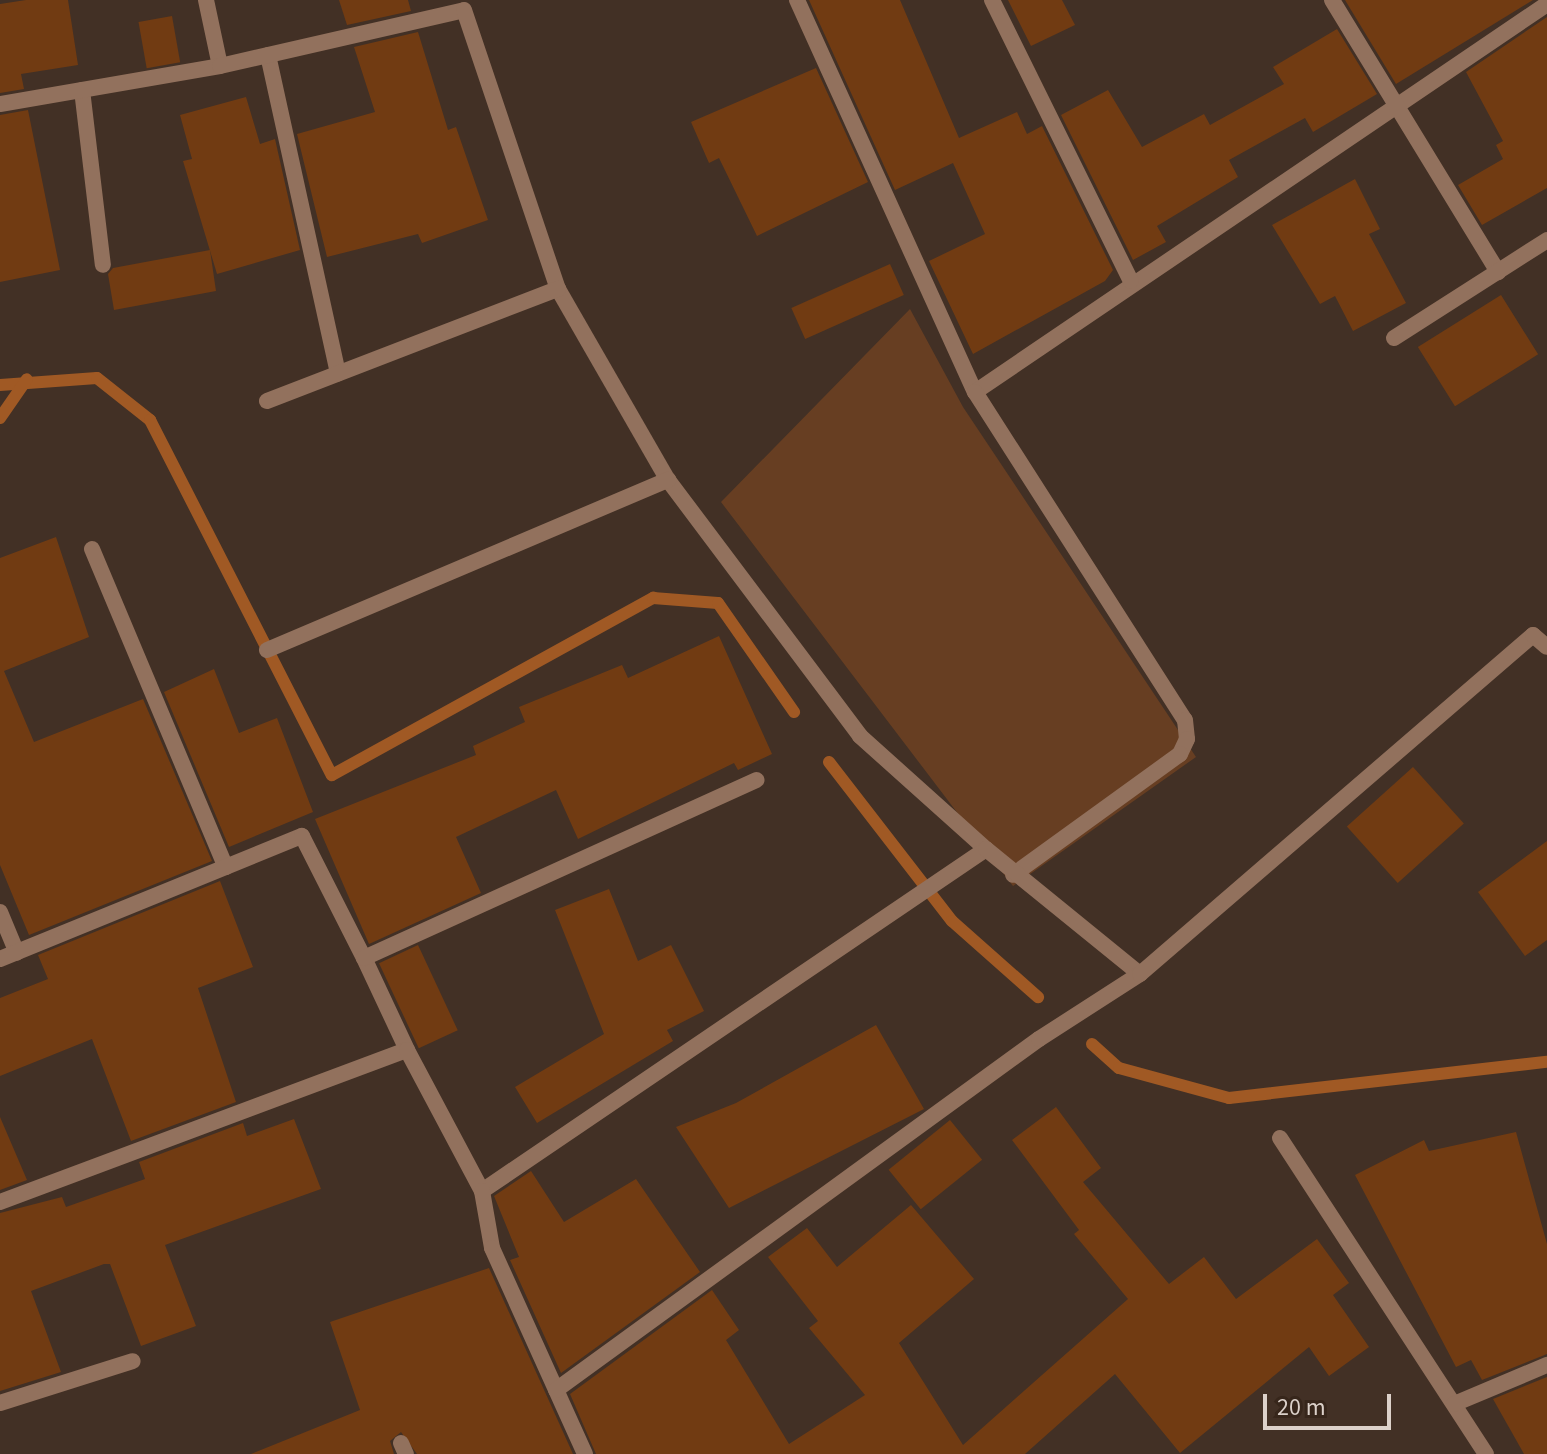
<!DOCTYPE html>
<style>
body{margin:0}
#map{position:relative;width:1547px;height:1454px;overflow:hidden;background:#423025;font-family:"Source Sans 3",sans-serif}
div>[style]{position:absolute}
.green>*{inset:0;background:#673e22}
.stream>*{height:12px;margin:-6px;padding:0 6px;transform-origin:6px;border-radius:6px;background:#a05924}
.building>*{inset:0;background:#713b12;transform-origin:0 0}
.street>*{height:16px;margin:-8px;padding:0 8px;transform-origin:8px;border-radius:8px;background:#92715d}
span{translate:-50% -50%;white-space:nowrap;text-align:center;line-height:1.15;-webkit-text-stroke:6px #37261b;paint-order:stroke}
.scale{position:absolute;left:1263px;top:1394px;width:128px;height:36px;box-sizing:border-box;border:4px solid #dcd1ca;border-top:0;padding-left:10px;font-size:24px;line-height:28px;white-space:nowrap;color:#dcd1ca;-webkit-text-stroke:6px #37261b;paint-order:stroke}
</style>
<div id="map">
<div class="green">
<div style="clip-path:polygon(910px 309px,963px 407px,1196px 757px,1013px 886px,721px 502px)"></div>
</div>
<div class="stream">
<div style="left:0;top:385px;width:97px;rotate:-4.1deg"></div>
<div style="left:97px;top:378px;width:68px;rotate:38.4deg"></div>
<div style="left:150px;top:420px;width:399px;rotate:62.9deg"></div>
<div style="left:332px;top:775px;width:367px;rotate:-28.9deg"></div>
<div style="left:653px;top:598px;width:65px;rotate:4.4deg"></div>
<div style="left:718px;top:603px;width:133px;rotate:55.1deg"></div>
<div style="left:0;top:418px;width:47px;rotate:-55.3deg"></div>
<div style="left:829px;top:762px;width:201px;rotate:52.3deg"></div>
<div style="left:952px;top:921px;width:115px;rotate:41.5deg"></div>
<div style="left:1092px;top:1044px;width:36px;rotate:42deg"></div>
<div style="left:1119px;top:1068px;width:114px;rotate:15.3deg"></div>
<div style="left:1229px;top:1098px;width:320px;rotate:-6.5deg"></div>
</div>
<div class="building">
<div style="clip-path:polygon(26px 0,68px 0,78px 65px,21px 74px,24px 89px,0 93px,0 4px)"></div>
<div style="clip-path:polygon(339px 0,408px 0,411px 11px,347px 25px)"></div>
<div style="clip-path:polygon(809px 0,900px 0,959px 138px,1017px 112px,1027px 134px,1042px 126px,1113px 270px,1105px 281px,973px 354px,929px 261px,985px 234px,953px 163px,895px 190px)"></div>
<div style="clip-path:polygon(1008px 0,1062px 0,1075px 25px,1031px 46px)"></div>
<div style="clip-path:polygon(1345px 0,1533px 0,1396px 84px)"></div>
<div style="left:172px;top:16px;width:47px;height:34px;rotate:80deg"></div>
<div style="clip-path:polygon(1547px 17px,1547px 188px,1482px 225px,1458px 185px,1503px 159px,1496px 145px,1503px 141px,1466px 72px)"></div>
<div style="clip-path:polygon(1337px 29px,1377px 94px,1313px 132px,1305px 118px,1229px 160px,1238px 177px,1157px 226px,1166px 242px,1133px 260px,1061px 115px,1108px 90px,1142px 147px,1204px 114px,1210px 125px,1284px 84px,1273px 67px)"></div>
<div style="clip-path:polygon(418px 32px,448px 130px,456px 127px,488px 220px,422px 243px,418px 234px,327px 257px,297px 134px,375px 112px,354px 47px)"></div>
<div style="clip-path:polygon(816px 68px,868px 182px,757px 236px,719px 158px,709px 163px,691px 122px)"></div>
<div style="clip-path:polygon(246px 97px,260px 144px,275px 139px,300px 250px,217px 274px,183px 161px,192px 159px,180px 115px)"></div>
<div style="clip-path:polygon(28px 110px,60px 270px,0 282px,0 115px)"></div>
<div style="clip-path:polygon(1355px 179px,1380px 229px,1369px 234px,1406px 303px,1353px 331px,1335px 296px,1320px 304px,1272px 225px)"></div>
<div style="clip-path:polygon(210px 250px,216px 291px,114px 310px,108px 274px,113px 268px)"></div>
<div style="left:890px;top:264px;width:34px;height:108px;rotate:66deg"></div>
<div style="left:1501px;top:295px;width:70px;height:98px;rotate:58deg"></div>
<div style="clip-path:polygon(56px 537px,89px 637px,4px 671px,34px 742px,143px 699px,212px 861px,29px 935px,0 865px,0 558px)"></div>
<div style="clip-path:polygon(719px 636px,772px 754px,738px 770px,734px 763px,578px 839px,556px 790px,456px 837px,481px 893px,369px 944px,315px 819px,476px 755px,473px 746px,525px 722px,519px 707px,622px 665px,628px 678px)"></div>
<div style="clip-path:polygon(214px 669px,239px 733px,277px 718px,313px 812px,229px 847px,164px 692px)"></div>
<div style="left:1413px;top:767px;width:76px;height:89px;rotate:48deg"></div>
<div style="clip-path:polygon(1547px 841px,1547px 940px,1525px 956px,1478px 892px)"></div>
<div style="clip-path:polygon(220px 881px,253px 967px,198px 988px,236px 1102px,131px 1141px,92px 1039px,0 1076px,0 998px,48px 979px,38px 955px)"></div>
<div style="clip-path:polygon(609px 889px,638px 961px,671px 945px,704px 1011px,667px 1030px,673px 1041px,537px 1123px,515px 1087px,604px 1034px,555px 910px)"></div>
<div style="left:418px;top:945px;width:94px;height:43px;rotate:65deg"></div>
<div style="clip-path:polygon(876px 1025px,924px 1109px,729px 1208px,676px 1127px,736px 1103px)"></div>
<div style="clip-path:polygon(1056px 1107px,1101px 1168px,1083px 1182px,1169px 1284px,1204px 1257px,1236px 1299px,1317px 1239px,1349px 1283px,1333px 1295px,1369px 1347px,1329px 1376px,1309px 1347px,1180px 1453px,1115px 1374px,1025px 1454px,596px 1454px,570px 1394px,712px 1290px,739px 1330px,726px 1340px,789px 1444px,865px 1395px,809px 1328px,818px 1321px,768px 1257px,807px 1228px,837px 1267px,911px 1205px,974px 1279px,899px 1343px,963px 1445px,1128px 1299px,1074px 1234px,1079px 1230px,1012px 1140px)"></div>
<div style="clip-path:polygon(0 1117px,27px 1180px,0 1190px)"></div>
<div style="clip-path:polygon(294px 1119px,321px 1189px,165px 1245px,196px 1326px,141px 1346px,110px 1264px,104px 1264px,31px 1291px,61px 1372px,0 1391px,0 1213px,62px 1197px,66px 1207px,145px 1179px,139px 1162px,243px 1123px,247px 1136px)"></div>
<div style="left:950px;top:1120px;width:51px;height:79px;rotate:51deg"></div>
<div style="clip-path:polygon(1516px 1132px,1547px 1244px,1547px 1354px,1482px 1380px,1471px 1360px,1456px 1367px,1355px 1175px,1424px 1140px,1429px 1151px)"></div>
<div style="clip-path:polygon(531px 1171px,564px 1222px,636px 1179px,700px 1272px,561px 1373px,510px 1260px,519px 1257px,494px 1196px)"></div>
<div style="clip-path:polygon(489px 1268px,573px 1454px,417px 1454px,401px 1432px,390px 1441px,394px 1454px,251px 1454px,360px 1410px,330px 1322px)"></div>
<div style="clip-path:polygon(1547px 1377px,1547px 1454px,1524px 1454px,1493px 1399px)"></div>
</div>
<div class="street">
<div style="left:206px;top:0;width:67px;rotate:78deg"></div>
<div style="left:797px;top:0;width:431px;rotate:65.6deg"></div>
<div style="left:975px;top:392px;width:691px;rotate:-34.15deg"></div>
<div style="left:992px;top:0;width:313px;rotate:63.7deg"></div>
<div style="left:1332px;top:0;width:319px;rotate:58.6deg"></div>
<div style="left:268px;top:55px;width:326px;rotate:77.6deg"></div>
<div style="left:82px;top:90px;width:176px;rotate:83.2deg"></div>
<div style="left:0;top:104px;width:223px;rotate:-9.8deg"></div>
<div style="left:220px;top:66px;width:250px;rotate:-12.9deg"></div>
<div style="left:464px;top:10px;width:294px;rotate:71.4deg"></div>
<div style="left:558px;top:289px;width:220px;rotate:60.1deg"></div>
<div style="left:668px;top:480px;width:320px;rotate:53.1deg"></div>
<div style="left:860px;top:736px;width:169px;rotate:41.9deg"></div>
<div style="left:1394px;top:338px;width:182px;rotate:-32.6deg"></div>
<div style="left:975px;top:392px;width:389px;rotate:57.4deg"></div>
<div style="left:1185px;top:720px;width:19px;rotate:84deg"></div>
<div style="left:1187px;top:739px;width:17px;rotate:115deg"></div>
<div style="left:1180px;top:754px;width:206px;rotate:144.1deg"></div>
<div style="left:267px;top:401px;width:312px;rotate:-21.1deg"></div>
<div style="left:92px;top:549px;width:345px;rotate:67.2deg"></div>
<div style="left:267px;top:650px;width:436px;rotate:-23deg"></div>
<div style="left:0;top:912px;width:44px;rotate:67.5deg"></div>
<div style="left:364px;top:958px;width:102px;rotate:64.9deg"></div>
<div style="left:0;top:959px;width:326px;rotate:-22.2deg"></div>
<div style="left:302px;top:836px;width:137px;rotate:63.1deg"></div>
<div style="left:364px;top:958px;width:431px;rotate:-24.4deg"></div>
<div style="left:1280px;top:1138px;width:377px;rotate:56.9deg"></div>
<div style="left:482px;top:1191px;width:609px;rotate:-34.16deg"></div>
<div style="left:986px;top:849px;width:198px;rotate:39.1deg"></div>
<div style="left:0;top:1202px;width:434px;rotate:-20.5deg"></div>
<div style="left:407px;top:1050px;width:160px;rotate:62deg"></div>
<div style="left:482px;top:1191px;width:58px;rotate:80deg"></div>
<div style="left:492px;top:1248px;width:226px;rotate:65.7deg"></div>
<div style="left:556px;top:1390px;width:597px;rotate:-36.01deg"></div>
<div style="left:1039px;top:1039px;width:120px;rotate:-32.8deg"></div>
<div style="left:1140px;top:974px;width:519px;rotate:-40.78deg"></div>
<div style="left:1533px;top:635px;width:18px;rotate:41deg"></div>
<div style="left:0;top:1403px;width:139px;rotate:-17.5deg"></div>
<div style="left:1454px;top:1404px;width:101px;rotate:-22.8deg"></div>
<div style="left:401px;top:1443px;width:12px;rotate:66deg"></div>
</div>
<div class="scale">20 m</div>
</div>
